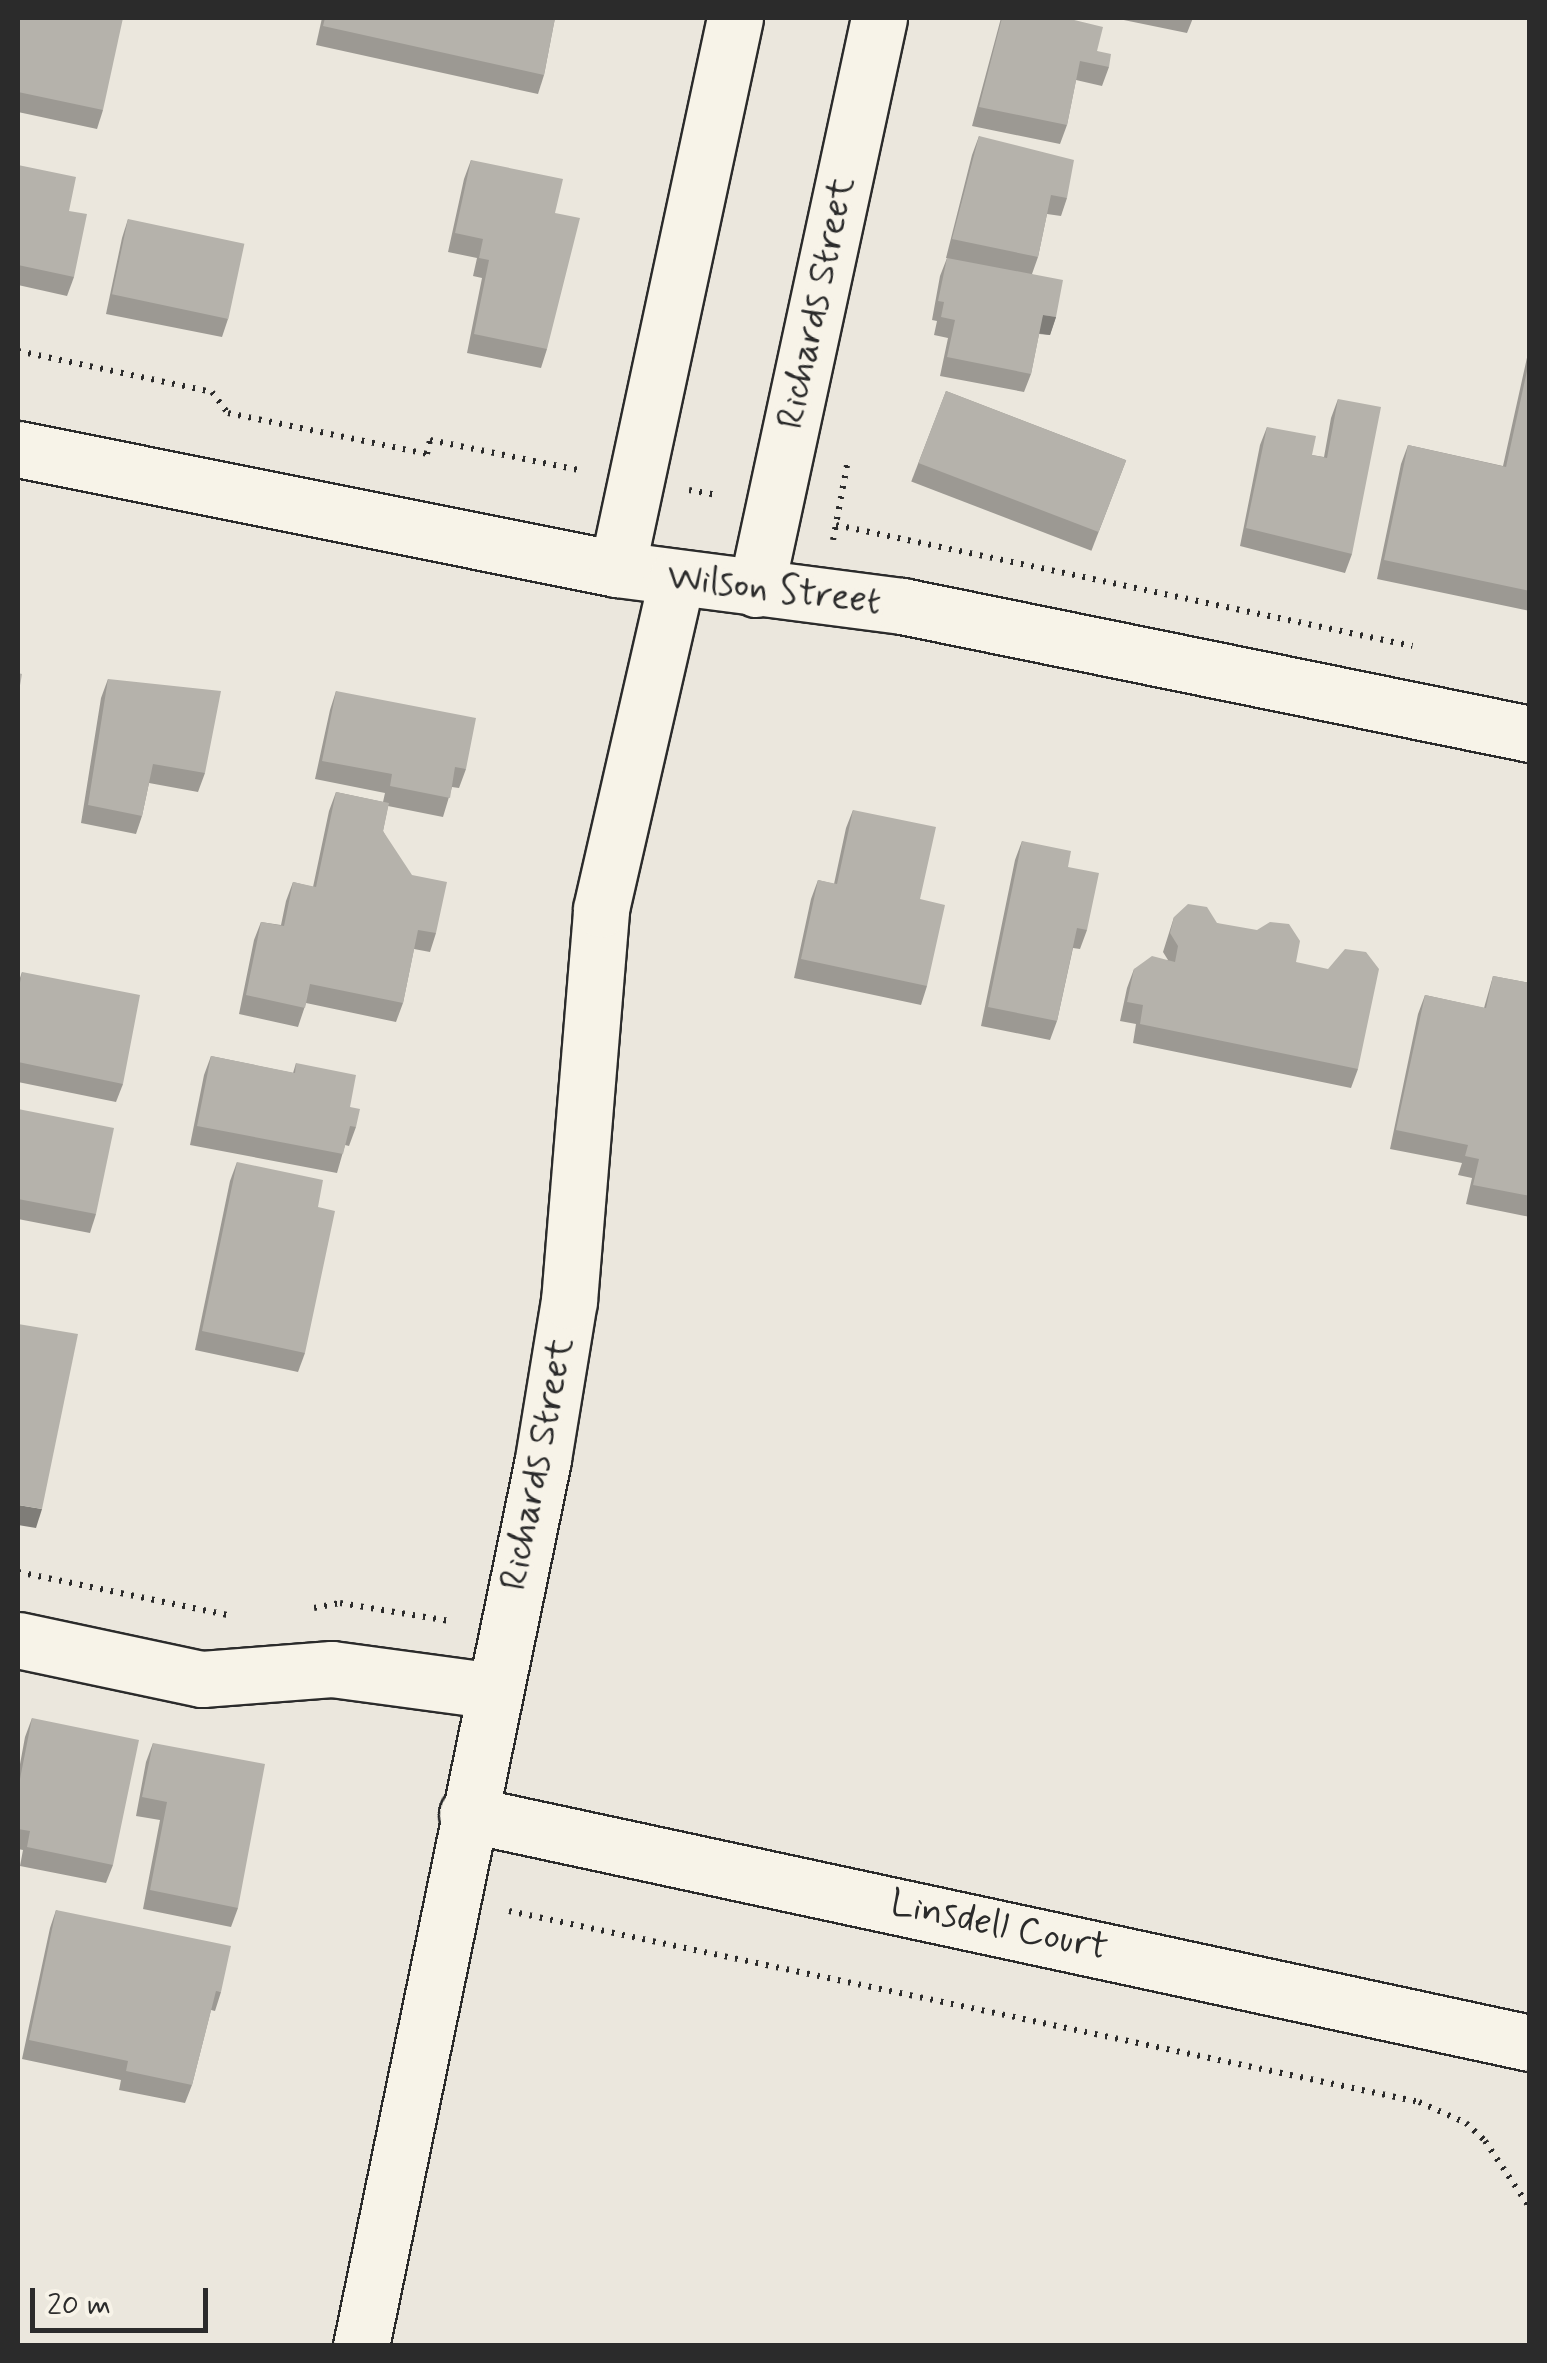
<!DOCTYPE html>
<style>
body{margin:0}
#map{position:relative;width:1547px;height:2363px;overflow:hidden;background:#ebe7dd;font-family:Mynerve,sans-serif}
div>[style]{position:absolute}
.path>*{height:6px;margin-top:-3px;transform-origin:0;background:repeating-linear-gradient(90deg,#2b2b2b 0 2.5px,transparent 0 10.5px)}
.roads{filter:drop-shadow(2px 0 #2b2b2b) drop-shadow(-2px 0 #2b2b2b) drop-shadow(0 2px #2b2b2b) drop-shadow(0 -2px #2b2b2b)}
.minor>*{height:55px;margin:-27.5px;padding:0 27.5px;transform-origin:27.5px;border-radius:27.5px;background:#f7f3e8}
.wall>*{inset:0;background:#9c9993;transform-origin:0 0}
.shaded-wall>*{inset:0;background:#7f7d78}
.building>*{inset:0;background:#b5b2ab;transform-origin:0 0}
span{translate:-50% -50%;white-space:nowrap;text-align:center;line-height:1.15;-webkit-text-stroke:9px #f7f3e8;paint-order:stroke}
.street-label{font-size:38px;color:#2b2b2b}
.frame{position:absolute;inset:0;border:20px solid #2b2b2b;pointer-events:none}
.scale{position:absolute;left:30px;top:2288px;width:178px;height:45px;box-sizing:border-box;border:5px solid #2b2b2b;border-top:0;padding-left:12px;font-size:30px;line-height:35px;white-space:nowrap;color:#2b2b2b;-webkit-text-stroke:8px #f7f3e8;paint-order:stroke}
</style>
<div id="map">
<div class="path">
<div style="left:18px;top:351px;width:198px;rotate:11.9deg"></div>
<div style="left:212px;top:392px;width:26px;rotate:53deg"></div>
<div style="left:228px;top:413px;width:203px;rotate:11.6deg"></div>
<div style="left:427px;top:454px;width:14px;rotate:-78deg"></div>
<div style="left:430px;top:440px;width:152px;rotate:11.4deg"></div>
<div style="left:689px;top:490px;width:27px;rotate:10deg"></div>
<div style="left:836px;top:525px;width:589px;rotate:11.86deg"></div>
<div style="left:833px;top:540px;width:81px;rotate:-79.4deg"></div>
<div style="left:18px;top:1572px;width:214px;rotate:11.6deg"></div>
<div style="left:314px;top:1608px;width:26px;rotate:-11deg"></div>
<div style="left:340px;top:1603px;width:111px;rotate:9.3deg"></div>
<div style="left:509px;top:1911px;width:930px;rotate:11.85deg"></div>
<div style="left:1419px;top:2102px;width:51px;rotate:24.1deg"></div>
<div style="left:1466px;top:2123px;width:26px;rotate:43deg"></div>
<div style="left:1485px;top:2141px;width:81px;rotate:56.1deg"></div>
</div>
<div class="roads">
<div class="minor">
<div style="left:18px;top:449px;width:611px;rotate:11.33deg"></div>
<div style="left:617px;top:569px;width:287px;rotate:7.4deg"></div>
<div style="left:902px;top:606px;width:641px;rotate:11.52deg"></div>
<div style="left:617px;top:569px;width:563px;rotate:-77.91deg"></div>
<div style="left:756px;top:589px;width:584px;rotate:-77.84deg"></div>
<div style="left:18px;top:1640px;width:188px;rotate:12deg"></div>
<div style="left:202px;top:1679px;width:130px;rotate:-4.4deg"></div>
<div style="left:332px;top:1669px;width:163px;rotate:7.7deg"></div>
<div style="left:467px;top:1814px;width:1087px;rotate:12.16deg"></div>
<div style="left:361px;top:2346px;width:905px;rotate:-78.4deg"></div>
<div style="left:543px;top:1459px;width:160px;rotate:-80.7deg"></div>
<div style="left:569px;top:1301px;width:393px;rotate:-85.3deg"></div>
<div style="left:601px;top:909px;width:340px;rotate:-77.1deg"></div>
</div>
</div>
<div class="wall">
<div style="clip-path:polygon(18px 18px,103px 110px,97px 129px,18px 112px)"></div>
<div style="clip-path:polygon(322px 18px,555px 18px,544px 75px,538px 94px,316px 45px)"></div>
<div style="clip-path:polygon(1001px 18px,1066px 18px,1097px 51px,1109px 67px,1102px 86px,1076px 80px,1067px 125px,1060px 144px,972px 126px)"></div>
<div style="clip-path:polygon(1114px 18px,1193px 18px,1187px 33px)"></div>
<div style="clip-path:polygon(979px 136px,1067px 198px,1061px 216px,1047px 214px,1038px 257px,1032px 274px,1056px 317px,1050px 335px,1039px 334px,1031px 374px,1024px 392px,940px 376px,948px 338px,934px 335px,937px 321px,932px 320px,940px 276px,947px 258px,946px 258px,972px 155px)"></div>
<div style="clip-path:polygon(471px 160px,555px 213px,547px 349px,541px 368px,467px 353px,482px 278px,473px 276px,477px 258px,448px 252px,464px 179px)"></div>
<div style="clip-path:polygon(18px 165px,69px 211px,74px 277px,67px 296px,18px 285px)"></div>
<div style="clip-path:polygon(128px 219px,228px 319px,222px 337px,106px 314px,122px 238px)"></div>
<div style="clip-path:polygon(1530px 344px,1530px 611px,1377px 579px,1401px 464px,1408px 445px,1503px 466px)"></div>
<div style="left:946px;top:391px;width:193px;height:97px;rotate:21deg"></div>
<div style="clip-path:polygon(1338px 399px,1352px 554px,1345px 573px,1240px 546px,1260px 445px,1267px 427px,1312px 455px,1324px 457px,1331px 418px)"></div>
<div style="clip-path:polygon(108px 679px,205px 773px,198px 792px,149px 783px,142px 816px,136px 834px,81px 823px,101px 698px)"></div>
<div style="clip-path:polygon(336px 691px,466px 769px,459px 788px,452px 787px,443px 817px,388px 806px,383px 831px,436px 933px,430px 952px,414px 949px,403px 1003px,396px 1022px,306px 1003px,298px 1027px,239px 1014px,254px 940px,261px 922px,281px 925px,286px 901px,293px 882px,313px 887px,329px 811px,336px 792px,383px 802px,385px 793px,315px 779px,330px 710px)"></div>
<div style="clip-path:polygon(853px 810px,920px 899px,927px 986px,921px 1005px,794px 978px,811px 899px,818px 880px,834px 884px,846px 828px)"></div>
<div style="clip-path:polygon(1022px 841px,1068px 867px,1087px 930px,1080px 949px,1073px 948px,1057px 1021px,1050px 1040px,981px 1026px,1015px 860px)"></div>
<div style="clip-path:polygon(1174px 917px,1217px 923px,1296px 962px,1358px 1069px,1351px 1088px,1133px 1043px,1136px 1024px,1120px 1021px,1127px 988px,1134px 969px,1168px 960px,1163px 952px)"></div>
<div style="clip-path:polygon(22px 972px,123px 1084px,116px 1102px,18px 1082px,18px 984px)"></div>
<div style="clip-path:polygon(1493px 976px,1530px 983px,1530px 1217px,1466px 1204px,1472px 1178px,1458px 1175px,1462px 1163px,1390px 1149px,1418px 1014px,1425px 995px,1484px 1008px)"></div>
<div style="clip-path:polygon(211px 1056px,293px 1073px,296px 1063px,350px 1107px,356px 1127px,349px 1146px,345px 1145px,337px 1173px,190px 1145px,204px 1075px)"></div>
<div style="clip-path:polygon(18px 1109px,96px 1214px,90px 1233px,18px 1219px)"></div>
<div style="clip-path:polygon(237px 1162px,305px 1353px,298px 1372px,195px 1350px,230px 1181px)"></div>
<div style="clip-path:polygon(32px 1718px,113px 1865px,106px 1883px,20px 1866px,23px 1850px,18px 1849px,18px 1775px,25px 1737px)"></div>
<div style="clip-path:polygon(153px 1743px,238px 1908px,231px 1927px,143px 1909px,160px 1820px,136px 1816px,146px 1762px)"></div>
<div style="clip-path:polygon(56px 1910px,221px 1992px,215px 2011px,211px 2010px,192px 2085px,185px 2103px,119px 2090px,121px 2080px,22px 2059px,50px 1928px)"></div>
</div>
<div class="shaded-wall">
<div style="clip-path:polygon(1043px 315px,1056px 317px,1050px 335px,1036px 333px)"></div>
<div style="clip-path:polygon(18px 1505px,42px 1509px,36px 1528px,18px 1525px)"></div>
</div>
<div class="building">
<div style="clip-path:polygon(18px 18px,123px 18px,103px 110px,18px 92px)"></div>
<div style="clip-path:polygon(325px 18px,555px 18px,544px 75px,323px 26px)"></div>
<div style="clip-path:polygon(1002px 18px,1066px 18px,1103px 27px,1097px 51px,1111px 54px,1109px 67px,1080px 61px,1067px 125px,979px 107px)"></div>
<div style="clip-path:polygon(979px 136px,1074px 160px,1067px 198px,1051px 195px,1038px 257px,952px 239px)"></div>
<div style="clip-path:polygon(471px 160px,563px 179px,555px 213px,580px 218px,547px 349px,474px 334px,489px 260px,479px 258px,483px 239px,455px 233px)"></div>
<div style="clip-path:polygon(18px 165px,76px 177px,69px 211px,87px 214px,74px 277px,18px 265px)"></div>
<div style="left:128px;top:219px;width:119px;height:77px;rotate:12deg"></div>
<div style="clip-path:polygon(947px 258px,1063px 280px,1056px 317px,1043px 315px,1031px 374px,947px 357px,955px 320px,941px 317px,944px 302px,938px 301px)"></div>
<div style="clip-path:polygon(1530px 357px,1530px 591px,1384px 560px,1408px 445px,1506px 467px)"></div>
<div style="left:946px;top:391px;width:193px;height:77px;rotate:21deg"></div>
<div style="clip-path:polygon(1338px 399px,1381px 407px,1352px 554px,1246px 528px,1267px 427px,1316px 436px,1312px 455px,1327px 458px)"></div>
<div style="clip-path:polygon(18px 673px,22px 674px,18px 697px)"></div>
<div style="clip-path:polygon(108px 679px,221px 691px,205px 773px,153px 764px,142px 816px,88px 805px)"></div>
<div style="clip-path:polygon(336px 691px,476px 718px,466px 769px,455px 767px,450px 798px,390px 786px,392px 774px,322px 761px)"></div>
<div style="clip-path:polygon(336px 792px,389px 803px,383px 831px,412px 875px,447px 882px,436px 933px,418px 930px,403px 1003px,310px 984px,305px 1008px,246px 995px,261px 922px,284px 926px,293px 882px,316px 887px)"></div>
<div style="clip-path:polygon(853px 810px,936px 827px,920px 899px,945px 905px,927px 986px,801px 959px,818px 880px,837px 884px)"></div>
<div style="clip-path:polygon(1022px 841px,1071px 851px,1068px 867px,1099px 873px,1087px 930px,1077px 928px,1057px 1021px,988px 1007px)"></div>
<div style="clip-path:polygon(1188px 904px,1207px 907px,1217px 923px,1257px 930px,1270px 922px,1289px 924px,1300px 941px,1296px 962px,1328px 969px,1345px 949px,1366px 952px,1379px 969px,1358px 1069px,1140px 1024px,1143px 1005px,1127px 1002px,1134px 969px,1152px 956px,1175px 962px,1178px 946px,1170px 933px,1174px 917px)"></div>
<div style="clip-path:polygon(22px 972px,140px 995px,123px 1084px,18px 1062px,18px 988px,19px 988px)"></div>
<div style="clip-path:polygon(1493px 976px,1530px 983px,1530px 1196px,1473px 1185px,1479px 1159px,1465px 1156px,1468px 1145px,1396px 1130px,1425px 995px,1486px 1008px)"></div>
<div style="clip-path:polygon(211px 1056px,295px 1073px,296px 1063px,356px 1075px,350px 1107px,360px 1109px,356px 1127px,350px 1126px,343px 1154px,197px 1126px)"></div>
<div style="clip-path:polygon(18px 1109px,114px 1128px,96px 1214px,18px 1199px)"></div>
<div style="clip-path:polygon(237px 1162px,323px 1180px,318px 1207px,335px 1211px,305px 1353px,202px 1331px)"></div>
<div style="clip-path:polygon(18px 1324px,78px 1334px,42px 1509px,18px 1505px)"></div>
<div style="clip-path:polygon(32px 1718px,139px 1740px,113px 1865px,27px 1847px,30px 1831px,18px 1829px,18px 1789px)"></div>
<div style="clip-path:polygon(153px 1743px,265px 1764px,238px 1908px,150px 1890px,167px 1802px,142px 1797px)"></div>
<div style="clip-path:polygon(56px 1910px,231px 1946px,221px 1992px,216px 1991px,192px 2085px,126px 2071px,128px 2061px,29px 2040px)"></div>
</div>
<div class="street-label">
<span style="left:817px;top:303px;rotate:-78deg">Richards Street</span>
<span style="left:774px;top:590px;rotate:7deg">Wilson Street</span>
<span style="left:538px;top:1464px;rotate:-79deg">Richards Street</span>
<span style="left:999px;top:1926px;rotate:12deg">Linsdell Court</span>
</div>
<div class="frame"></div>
<div class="scale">20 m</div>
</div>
